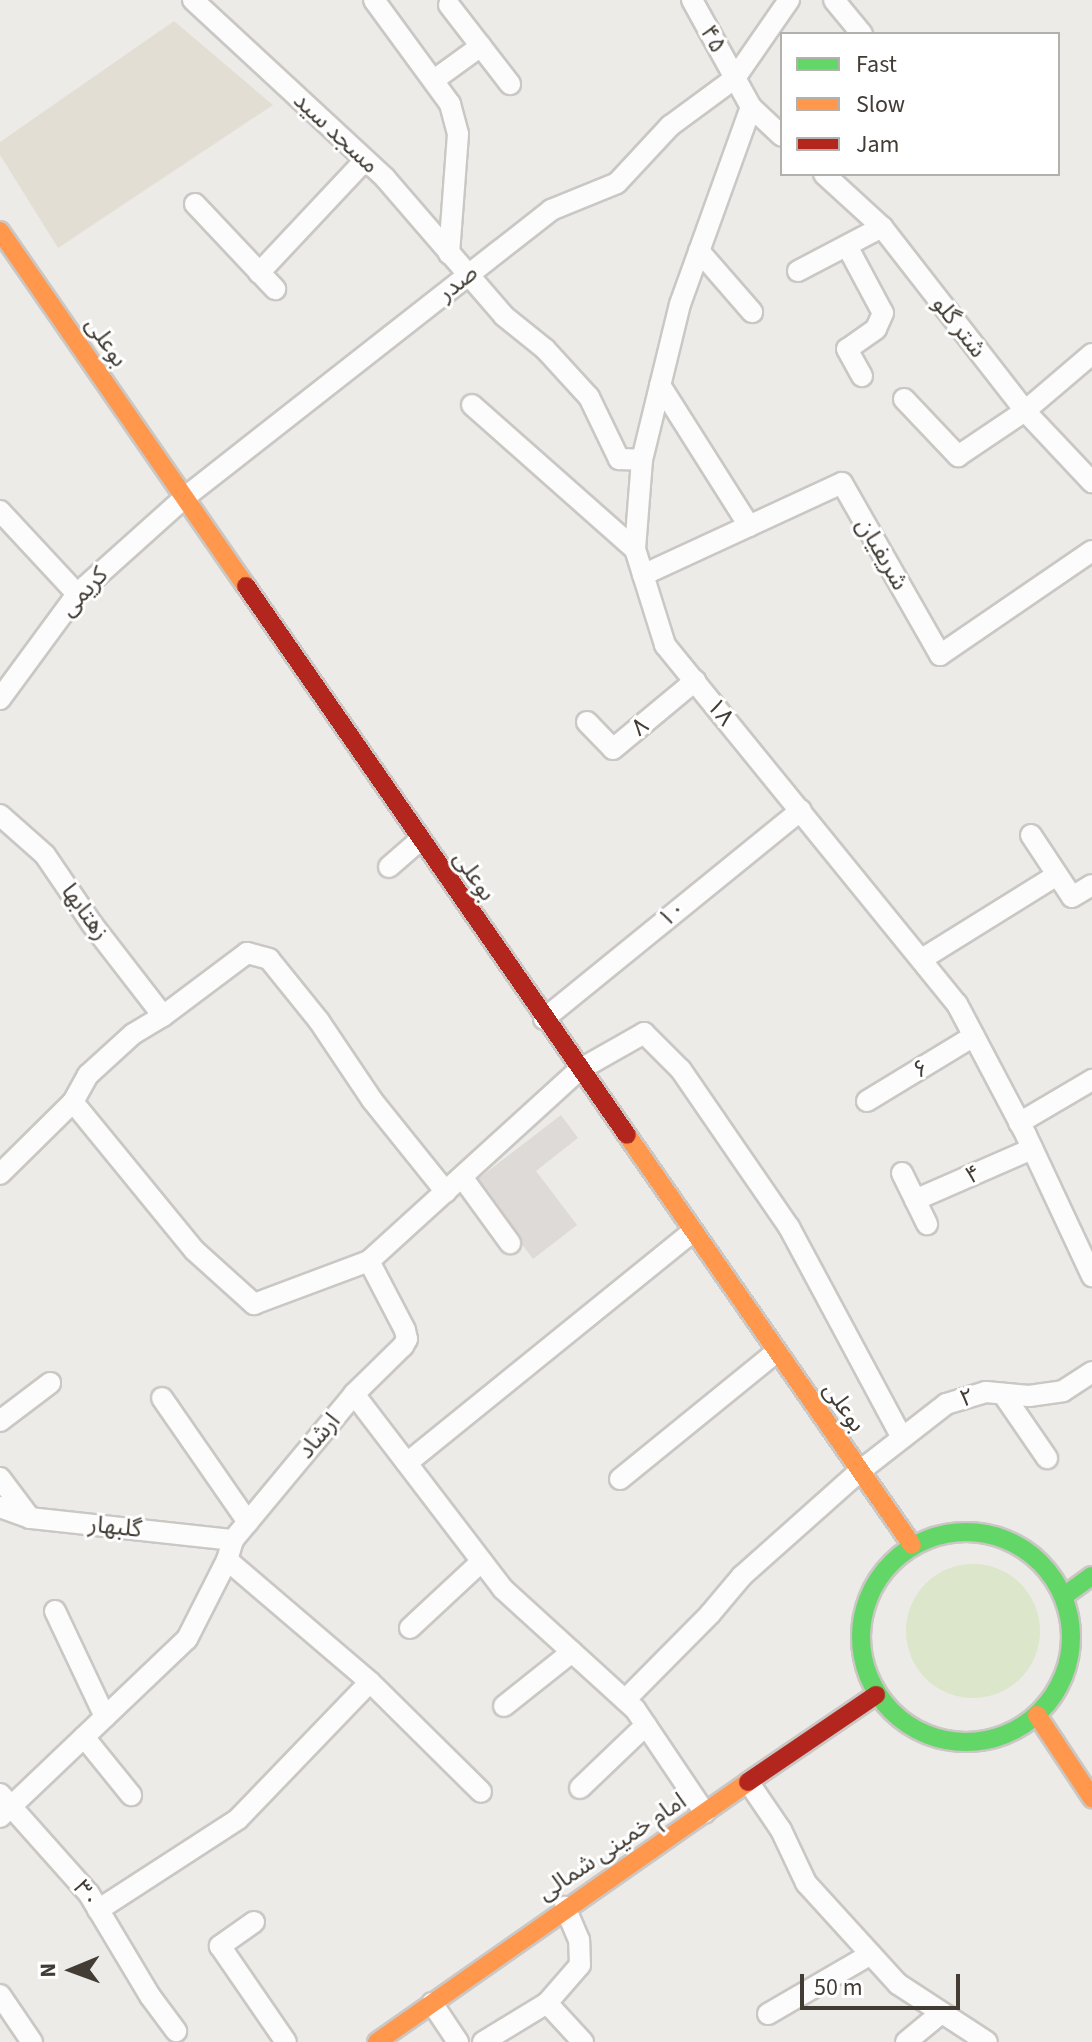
<!DOCTYPE html>
<meta charset="utf-8">
<style>
body{margin:0}
#map{position:relative;width:1092px;height:2042px;overflow:hidden;background:#edebe8;font-family:"Source Sans 3","Noto Sans Arabic",sans-serif}
div>[style]{position:absolute}
.education>*{inset:0;background:#e3ded4}
.green>*{inset:0;background:#dce6ca}
.round{border-radius:50%}
.parking>*{inset:0;background:#dddad8}
.roads{filter:drop-shadow(2px 0 #cac7c4) drop-shadow(-2px 0 #cac7c4) drop-shadow(0 2px #cac7c4) drop-shadow(0 -2px #cac7c4)}
.street>*{height:20px;margin:-10px;padding:0 10px;transform-origin:10px;border-radius:10px;background:#fcfcfc}
.fast>*{height:18px;margin:-9px;padding:0 9px;transform-origin:9px;border-radius:9px;background:#63d668}
.fast>.ring{margin:-9px;padding:0;box-sizing:content-box;background:none;border:18px solid #63d668;border-radius:50%}
.slow>*{height:18px;margin:-9px;padding:0 9px;transform-origin:9px;border-radius:9px;background:#ff974d}
.jam>*{height:18px;margin:-9px;padding:0 9px;transform-origin:9px;border-radius:9px;background:#b3261e}
span{translate:-50% -50%;white-space:nowrap;text-align:center;line-height:1.15;-webkit-text-stroke:6px #fff;paint-order:stroke}
.street-label{font-size:24px;color:#423c35}
.legend{position:absolute;left:780px;top:32px;width:280px;height:144px;box-sizing:border-box;background:#fff;border:2px solid #b3b1ae;margin:0;padding:10px 14px;list-style:none;font-size:24px;color:#423c35}
.legend li{display:flex;align-items:center;gap:16px;height:40px}
.legend b{width:40px;border:2px solid #b3b1ae}
.north{position:absolute;left:32px;top:1930px;width:80px;height:80px;-webkit-text-stroke:6px #fff;paint-order:stroke;rotate:269deg;font-size:22px;font-weight:700;line-height:32px;text-align:center;color:#423c35}
.north::after{content:'';display:block;margin:auto;width:28px;height:36px;background:#423c35;clip-path:polygon(50% 0,100% 100%,50% 72%,0 100%)}
.scale{position:absolute;left:800px;top:1974px;width:160px;height:36px;box-sizing:border-box;border:4px solid #423c35;border-top:0;padding-left:10px;font-size:24px;line-height:28px;white-space:nowrap;color:#423c35;-webkit-text-stroke:6px #fff;paint-order:stroke}
</style>
<div id="map">
<div class="education">
<div style="clip-path:polygon(174px 21px,273px 105px,58px 248px,0 155px,0 142px)"></div>
</div>
<div class="green">
<div class="round" style="left:906px;top:1564px;width:134px;height:134px"></div>
</div>
<div class="parking">
<div style="clip-path:polygon(561px 1115px,578px 1138px,536px 1171px,577px 1225px,533px 1259px,475px 1181px)"></div>
</div>
<div class="roads">
<div class="street">
<div style="left:193px;top:0;width:262px;rotate:42.8deg"></div>
<div style="left:385px;top:178px;width:182px;rotate:49.2deg"></div>
<div style="left:504px;top:316px;width:53px;rotate:38.8deg"></div>
<div style="left:545px;top:349px;width:65px;rotate:47.5deg"></div>
<div style="left:589px;top:397px;width:69px;rotate:64.2deg"></div>
<div style="left:619px;top:459px;width:23px;rotate:2deg"></div>
<div style="left:374px;top:0;width:129px;rotate:53.8deg"></div>
<div style="left:450px;top:104px;width:31px;rotate:75deg"></div>
<div style="left:458px;top:134px;width:120px;rotate:94.3deg"></div>
<div style="left:692px;top:0;width:122px;rotate:61.1deg"></div>
<div style="left:751px;top:107px;width:209px;rotate:109.8deg"></div>
<div style="left:680px;top:304px;width:161px;rotate:103.7deg"></div>
<div style="left:642px;top:460px;width:89px;rotate:94.5deg"></div>
<div style="left:635px;top:549px;width:101px;rotate:72.6deg"></div>
<div style="left:665px;top:645px;width:463px;rotate:50.9deg"></div>
<div style="left:957px;top:1004px;width:148px;rotate:62.2deg"></div>
<div style="left:1026px;top:1135px;width:156px;rotate:64.9deg"></div>
<div style="left:834px;top:0;width:44px;rotate:50.5deg"></div>
<div style="left:449px;top:5px;width:100px;rotate:52.3deg"></div>
<div style="left:434px;top:80px;width:58px;rotate:-35.9deg"></div>
<div style="left:751px;top:107px;width:42px;rotate:43.1deg"></div>
<div style="left:824px;top:174px;width:79px;rotate:42.4deg"></div>
<div style="left:882px;top:227px;width:233px;rotate:52.1deg"></div>
<div style="left:1025px;top:411px;width:98px;rotate:46.7deg"></div>
<div style="left:195px;top:204px;width:117px;rotate:46.7deg"></div>
<div style="left:847px;top:246px;width:76px;rotate:61.8deg"></div>
<div style="left:883px;top:313px;width:17px;rotate:114deg"></div>
<div style="left:876px;top:329px;width:35px;rotate:145deg"></div>
<div style="left:847px;top:349px;width:31px;rotate:61deg"></div>
<div style="left:699px;top:251px;width:81px;rotate:49deg"></div>
<div style="left:798px;top:271px;width:95px;rotate:-27.6deg"></div>
<div style="left:259px;top:273px;width:155px;rotate:-46.8deg"></div>
<div style="left:660px;top:385px;width:167px;rotate:57.7deg"></div>
<div style="left:904px;top:399px;width:79px;rotate:46.5deg"></div>
<div style="left:958px;top:456px;width:81px;rotate:-33.9deg"></div>
<div style="left:1025px;top:411px;width:88px;rotate:-40.4deg"></div>
<div style="left:472px;top:405px;width:217px;rotate:41.5deg"></div>
<div style="left:0;top:511px;width:113px;rotate:47.1deg"></div>
<div style="left:643px;top:575px;width:219px;rotate:-24.8deg"></div>
<div style="left:842px;top:483px;width:198px;rotate:60.3deg"></div>
<div style="left:940px;top:655px;width:184px;rotate:-34.4deg"></div>
<div style="left:0;top:699px;width:130px;rotate:-53.7deg"></div>
<div style="left:77px;top:594px;width:144px;rotate:-41.9deg"></div>
<div style="left:184px;top:498px;width:467px;rotate:-38.1deg"></div>
<div style="left:551px;top:210px;width:71px;rotate:-22.2deg"></div>
<div style="left:617px;top:183px;width:78px;rotate:-47.1deg"></div>
<div style="left:670px;top:126px;width:81px;rotate:-36.4deg"></div>
<div style="left:735px;top:78px;width:95px;rotate:-55.3deg"></div>
<div style="left:587px;top:722px;width:37px;rotate:46deg"></div>
<div style="left:613px;top:749px;width:107px;rotate:-39.7deg"></div>
<div style="left:0;top:815px;width:60px;rotate:41.6deg"></div>
<div style="left:45px;top:855px;width:83px;rotate:55.7deg"></div>
<div style="left:92px;top:924px;width:116px;rotate:52.3deg"></div>
<div style="left:1031px;top:835px;width:74px;rotate:56.5deg"></div>
<div style="left:1072px;top:897px;width:23px;rotate:-31deg"></div>
<div style="left:389px;top:867px;width:41px;rotate:-41.1deg"></div>
<div style="left:922px;top:959px;width:159px;rotate:-31.9deg"></div>
<div style="left:544px;top:1019px;width:331px;rotate:-39.1deg"></div>
<div style="left:867px;top:1101px;width:125px;rotate:-31.3deg"></div>
<div style="left:73px;top:1102px;width:31px;rotate:-61deg"></div>
<div style="left:88px;top:1075px;width:61px;rotate:-42.3deg"></div>
<div style="left:133px;top:1034px;width:35px;rotate:-31deg"></div>
<div style="left:163px;top:1016px;width:105px;rotate:-36.9deg"></div>
<div style="left:247px;top:953px;width:23px;rotate:15deg"></div>
<div style="left:269px;top:959px;width:80px;rotate:51.1deg"></div>
<div style="left:319px;top:1021px;width:95px;rotate:56.1deg"></div>
<div style="left:372px;top:1100px;width:118px;rotate:51.2deg"></div>
<div style="left:1019px;top:1123px;width:85px;rotate:-30.5deg"></div>
<div style="left:902px;top:1173px;width:57px;rotate:63.9deg"></div>
<div style="left:0;top:1174px;width:103px;rotate:-44.6deg"></div>
<div style="left:73px;top:1102px;width:191px;rotate:50.7deg"></div>
<div style="left:194px;top:1250px;width:81px;rotate:42deg"></div>
<div style="left:254px;top:1304px;width:123px;rotate:-20.5deg"></div>
<div style="left:462px;top:1177px;width:82px;rotate:54deg"></div>
<div style="left:915px;top:1200px;width:128px;rotate:-23.6deg"></div>
<div style="left:354px;top:1394px;width:245px;rotate:52.6deg"></div>
<div style="left:503px;top:1589px;width:178px;rotate:42.3deg"></div>
<div style="left:635px;top:1709px;width:125px;rotate:56.1deg"></div>
<div style="left:1003px;top:1394px;width:78px;rotate:55.5deg"></div>
<div style="left:162px;top:1398px;width:151px;rotate:55.3deg"></div>
<div style="left:0;top:1421px;width:63px;rotate:-37.2deg"></div>
<div style="left:407px;top:1463px;width:367px;rotate:-39deg"></div>
<div style="left:0;top:1478px;width:50px;rotate:53.1deg"></div>
<div style="left:620px;top:1479px;width:201px;rotate:-39.1deg"></div>
<div style="left:0;top:1507px;width:32px;rotate:20deg"></div>
<div style="left:30px;top:1518px;width:204px;rotate:6.2deg"></div>
<div style="left:55px;top:1611px;width:117px;rotate:64.7deg"></div>
<div style="left:410px;top:1628px;width:98px;rotate:-42.9deg"></div>
<div style="left:370px;top:1682px;width:156px;rotate:44.7deg"></div>
<div style="left:625px;top:1700px;width:121px;rotate:-45.3deg"></div>
<div style="left:710px;top:1614px;width:50px;rotate:-49.9deg"></div>
<div style="left:742px;top:1576px;width:158px;rotate:-41.7deg"></div>
<div style="left:860px;top:1471px;width:109px;rotate:-37.9deg"></div>
<div style="left:946px;top:1404px;width:42px;rotate:-16.7deg"></div>
<div style="left:986px;top:1392px;width:43px;rotate:5.3deg"></div>
<div style="left:1029px;top:1396px;width:34px;rotate:-8deg"></div>
<div style="left:1063px;top:1391px;width:35px;rotate:-33deg"></div>
<div style="left:504px;top:1706px;width:87px;rotate:-38.5deg"></div>
<div style="left:84px;top:1737px;width:75px;rotate:51deg"></div>
<div style="left:749px;top:1783px;width:57px;rotate:55.8deg"></div>
<div style="left:781px;top:1830px;width:59px;rotate:64.7deg"></div>
<div style="left:806px;top:1883px;width:137px;rotate:47.7deg"></div>
<div style="left:898px;top:1984px;width:106px;rotate:33.1deg"></div>
<div style="left:580px;top:1788px;width:91px;rotate:-43.7deg"></div>
<div style="left:0;top:1794px;width:134px;rotate:48.3deg"></div>
<div style="left:89px;top:1894px;width:119px;rotate:59.1deg"></div>
<div style="left:150px;top:1996px;width:44px;rotate:53.4deg"></div>
<div style="left:0;top:1817px;width:258px;rotate:-43.6deg"></div>
<div style="left:187px;top:1639px;width:89px;rotate:-63.1deg"></div>
<div style="left:227px;top:1560px;width:21px;rotate:-73deg"></div>
<div style="left:233px;top:1540px;width:190px;rotate:-50.3deg"></div>
<div style="left:354px;top:1394px;width:69px;rotate:-44.4deg"></div>
<div style="left:403px;top:1346px;width:8px;rotate:-60deg"></div>
<div style="left:407px;top:1339px;width:9px;rotate:-103deg"></div>
<div style="left:405px;top:1330px;width:78px;rotate:-117.6deg"></div>
<div style="left:369px;top:1261px;width:284px;rotate:-42.3deg"></div>
<div style="left:579px;top:1070px;width:75px;rotate:-29.6deg"></div>
<div style="left:644px;top:1033px;width:52px;rotate:45deg"></div>
<div style="left:681px;top:1070px;width:191px;rotate:55.5deg"></div>
<div style="left:789px;top:1227px;width:239px;rotate:61.8deg"></div>
<div style="left:98px;top:1910px;width:167px;rotate:-33deg"></div>
<div style="left:238px;top:1819px;width:190px;rotate:-46.1deg"></div>
<div style="left:370px;top:1682px;width:188px;rotate:-139.5deg"></div>
<div style="left:254px;top:1922px;width:42px;rotate:144.8deg"></div>
<div style="left:220px;top:1946px;width:116px;rotate:55.5deg"></div>
<div style="left:0;top:1995px;width:57px;rotate:55.8deg"></div>
<div style="left:432px;top:2003px;width:47px;rotate:56.3deg"></div>
<div style="left:547px;top:2003px;width:53px;rotate:47.3deg"></div>
<div style="left:768px;top:2014px;width:119px;rotate:-30.2deg"></div>
<div style="left:483px;top:2042px;width:75px;rotate:-31.4deg"></div>
<div style="left:547px;top:2003px;width:50px;rotate:-49deg"></div>
<div style="left:580px;top:1965px;width:25px;rotate:-92deg"></div>
<div style="left:579px;top:1940px;width:36px;rotate:-113deg"></div>
<div style="left:906px;top:2042px;width:44px;rotate:-39.5deg"></div>
</div>
<div class="fast">
<div class="ring" style="left:861px;top:1532px;width:192px;height:192px"></div>
<div style="left:1064px;top:1596px;width:34px;rotate:-36deg"></div>
</div>
<div class="slow">
<div style="left:0;top:231px;width:432px;rotate:55.3deg"></div>
<div style="left:627px;top:1135px;width:499px;rotate:55.2deg"></div>
<div style="left:1037px;top:1715px;width:100px;rotate:56.5deg"></div>
<div style="left:377px;top:2042px;width:453px;rotate:-35deg"></div>
</div>
<div class="jam">
<div style="left:246px;top:586px;width:668px;rotate:55.24deg"></div>
<div style="left:748px;top:1782px;width:155px;rotate:-34.2deg"></div>
</div>
</div>
<div class="street-label">
<span style="left:713px;top:39px;rotate:61deg">۴۵</span>
<span style="left:336px;top:133px;rotate:43deg">مسجد سید</span>
<span style="left:458px;top:283px;rotate:-38deg">صدر</span>
<span style="left:959px;top:327px;rotate:52deg">شتر گلو</span>
<span style="left:106px;top:342px;rotate:55deg">بوعلی</span>
<span style="left:882px;top:554px;rotate:60deg">شریفیان</span>
<span style="left:84px;top:592px;rotate:-47deg">کریمی</span>
<span style="left:720px;top:712px;rotate:50deg">۱۸</span>
<span style="left:640px;top:727px;rotate:-39deg">۸</span>
<span style="left:474px;top:876px;rotate:55deg">بوعلی</span>
<span style="left:85px;top:912px;rotate:54deg">زهتابها</span>
<span style="left:672px;top:914px;rotate:-39deg">۱۰</span>
<span style="left:921px;top:1069px;rotate:-31deg">۶</span>
<span style="left:973px;top:1175px;rotate:-24deg">۴</span>
<span style="left:967px;top:1398px;rotate:-17deg">۲</span>
<span style="left:844px;top:1407px;rotate:55deg">بوعلی</span>
<span style="left:319px;top:1436px;rotate:-50deg">ارشاد</span>
<span style="left:115px;top:1527px;rotate:6deg">گلبهار</span>
<span style="left:612px;top:1847px;rotate:-34deg">امام خمینی شمالی</span>
<span style="left:86px;top:1894px;rotate:55deg">۳۰</span>
</div>
<ul class="legend">
<li><b style="height:10px;background:#63d668"></b>Fast</li>
<li><b style="height:10px;background:#ff974d"></b>Slow</li>
<li><b style="height:10px;background:#b3261e"></b>Jam</li>
</ul>
<div class="north">N</div>
<div class="scale">50 m</div>
</div>
